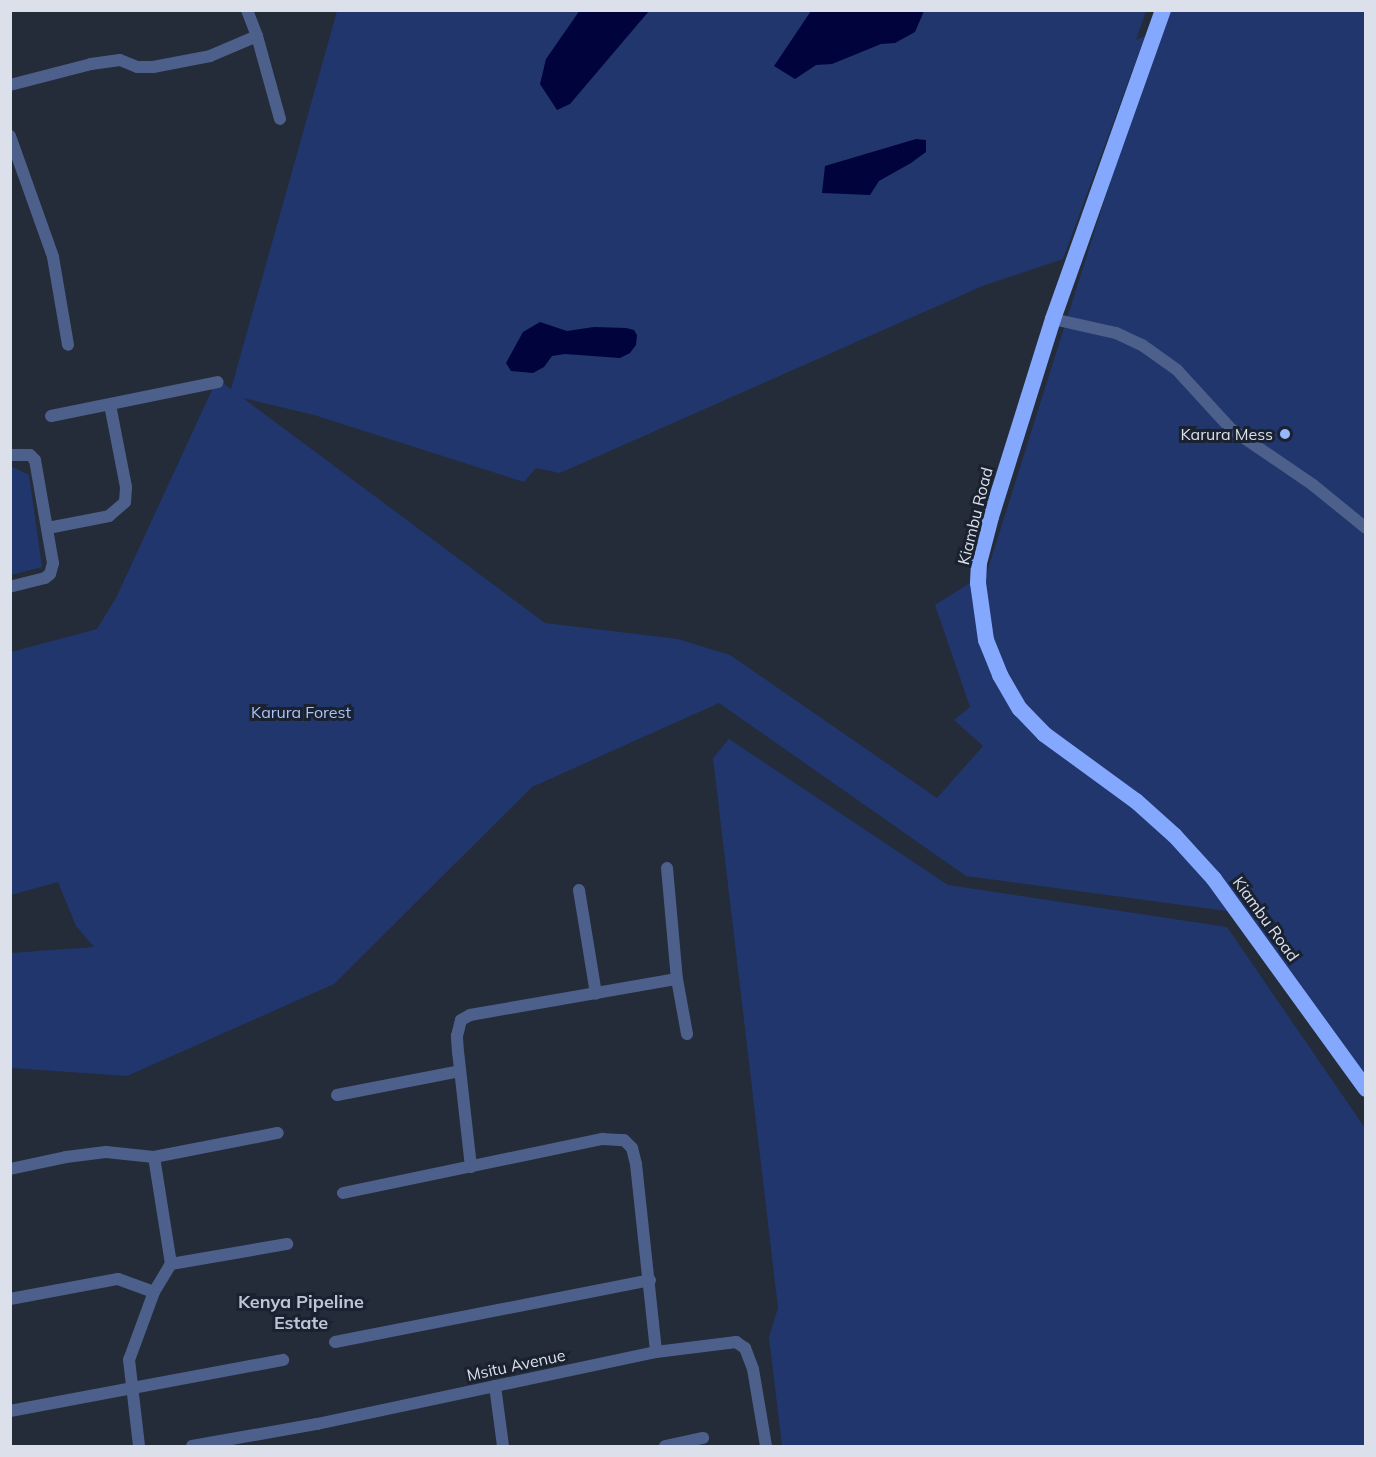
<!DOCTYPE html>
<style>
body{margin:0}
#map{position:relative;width:1376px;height:1457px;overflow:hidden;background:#242b39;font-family:Mulish,sans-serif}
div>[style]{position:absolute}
.green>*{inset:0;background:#20366d}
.water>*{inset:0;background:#01043c}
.minor>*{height:12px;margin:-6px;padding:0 6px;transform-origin:6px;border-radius:6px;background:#4c608b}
.highway>*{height:16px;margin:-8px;padding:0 8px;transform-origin:8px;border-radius:8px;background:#83a8fe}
.dots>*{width:16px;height:16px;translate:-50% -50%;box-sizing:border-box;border:3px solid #1a212f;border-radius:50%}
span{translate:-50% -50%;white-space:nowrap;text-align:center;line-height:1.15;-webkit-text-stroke:6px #1a212f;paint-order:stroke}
.poi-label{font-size:16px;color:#dbe0ea}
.right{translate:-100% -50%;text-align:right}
.street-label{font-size:16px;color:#dbe0ea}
.park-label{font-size:16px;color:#aac3f9}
.neighbourhood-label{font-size:18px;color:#bdc6d9;font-weight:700}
.frame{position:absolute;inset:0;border:12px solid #dbe0ea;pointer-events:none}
</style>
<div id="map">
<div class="green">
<div style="clip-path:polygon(337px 11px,1146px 11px,1136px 40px,1145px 36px,1063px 259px,985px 285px,560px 473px,536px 468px,524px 482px,314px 415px,243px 398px,545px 623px,678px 639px,730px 655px,937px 798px,983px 746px,954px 720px,970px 707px,935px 605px,987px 572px,1164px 11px,1365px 11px,1365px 1081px,1249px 914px,966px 876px,719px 703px,532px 787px,334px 984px,127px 1076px,11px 1068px,11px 953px,94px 947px,76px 926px,58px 882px,11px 895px,11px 652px,97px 629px,116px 598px,217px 379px,231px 389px)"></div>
<div style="clip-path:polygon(11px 466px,29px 475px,42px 567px,11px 575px)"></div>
<div style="clip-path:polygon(729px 739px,948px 885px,1227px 927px,1365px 1128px,1365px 1446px,782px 1446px,769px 1337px,778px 1308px,713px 758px)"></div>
</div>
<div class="water">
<div style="clip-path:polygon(580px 10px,649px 11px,570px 104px,557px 110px,540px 84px,546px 59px)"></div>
<div style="clip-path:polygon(924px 11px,915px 32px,895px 43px,881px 44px,832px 64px,816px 65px,795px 79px,774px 66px,811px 11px)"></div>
<div style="clip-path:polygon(916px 139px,926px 140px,926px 152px,911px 163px,879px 181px,870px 195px,822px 193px,825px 166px)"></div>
<div style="clip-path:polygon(540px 322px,567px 331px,594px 327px,626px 328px,634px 330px,637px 335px,636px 345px,630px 353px,620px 358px,565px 354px,552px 356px,544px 367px,533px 373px,511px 371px,506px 363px,523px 332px)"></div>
</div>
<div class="minor">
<div style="left:247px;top:10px;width:28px;rotate:69deg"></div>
<div style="left:257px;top:36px;width:86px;rotate:74.5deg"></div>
<div style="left:10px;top:85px;width:84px;rotate:-14.5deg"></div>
<div style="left:91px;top:64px;width:29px;rotate:-8deg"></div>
<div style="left:120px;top:60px;width:18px;rotate:22deg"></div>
<div style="left:137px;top:67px;width:16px"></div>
<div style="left:153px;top:67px;width:58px;rotate:-10.9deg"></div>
<div style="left:210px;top:56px;width:51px;rotate:-23.1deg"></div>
<div style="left:10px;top:136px;width:128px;rotate:70.4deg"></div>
<div style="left:53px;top:257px;width:89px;rotate:80.3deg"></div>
<div style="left:1053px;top:319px;width:65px;rotate:12.5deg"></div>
<div style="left:1116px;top:333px;width:29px;rotate:25deg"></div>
<div style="left:1142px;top:345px;width:43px;rotate:35.5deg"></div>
<div style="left:1177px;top:370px;width:80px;rotate:47.5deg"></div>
<div style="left:1231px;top:429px;width:99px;rotate:34.3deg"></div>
<div style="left:1313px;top:485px;width:68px;rotate:39.1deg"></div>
<div style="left:51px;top:416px;width:170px;rotate:-11.5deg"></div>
<div style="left:10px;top:455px;width:20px"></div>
<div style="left:30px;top:455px;width:7px;rotate:45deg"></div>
<div style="left:35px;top:460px;width:105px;rotate:80.1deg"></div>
<div style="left:53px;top:563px;width:11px;rotate:105deg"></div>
<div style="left:50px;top:574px;width:6px;rotate:141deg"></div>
<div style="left:45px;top:578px;width:36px;rotate:166deg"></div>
<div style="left:48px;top:528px;width:62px;rotate:-11.1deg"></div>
<div style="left:109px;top:516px;width:21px;rotate:-41deg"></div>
<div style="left:125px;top:502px;width:15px;rotate:-86deg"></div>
<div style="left:126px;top:487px;width:84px;rotate:-101deg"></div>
<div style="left:667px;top:868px;width:111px;rotate:84.9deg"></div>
<div style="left:677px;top:979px;width:56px;rotate:79.7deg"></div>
<div style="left:579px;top:890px;width:105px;rotate:80.7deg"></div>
<div style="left:337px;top:1095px;width:125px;rotate:-11deg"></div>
<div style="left:471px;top:1167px;width:116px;rotate:-96.4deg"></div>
<div style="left:458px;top:1052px;width:16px;rotate:-94deg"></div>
<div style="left:457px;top:1036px;width:16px;rotate:-76deg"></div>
<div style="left:461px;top:1020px;width:10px;rotate:-29deg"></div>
<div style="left:470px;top:1015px;width:210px;rotate:-9.9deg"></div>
<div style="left:10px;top:1169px;width:57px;rotate:-12.1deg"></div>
<div style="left:66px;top:1157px;width:40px;rotate:-7.1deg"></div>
<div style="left:106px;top:1152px;width:48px;rotate:5.9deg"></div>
<div style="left:154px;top:1157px;width:126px;rotate:-11deg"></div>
<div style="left:343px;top:1193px;width:265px;rotate:-11.8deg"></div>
<div style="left:602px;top:1139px;width:22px;rotate:3deg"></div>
<div style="left:624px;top:1140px;width:11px;rotate:45deg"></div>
<div style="left:632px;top:1148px;width:16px;rotate:76deg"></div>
<div style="left:636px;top:1164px;width:189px;rotate:83.9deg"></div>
<div style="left:171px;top:1264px;width:118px;rotate:-9.8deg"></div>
<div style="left:10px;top:1299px;width:110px;rotate:-10.5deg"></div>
<div style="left:118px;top:1279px;width:38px;rotate:20deg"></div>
<div style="left:335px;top:1342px;width:321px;rotate:-11.1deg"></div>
<div style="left:495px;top:1386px;width:61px;rotate:82.4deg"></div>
<div style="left:10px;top:1411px;width:278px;rotate:-10.6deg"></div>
<div style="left:139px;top:1446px;width:87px;rotate:-96.6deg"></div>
<div style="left:129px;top:1360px;width:72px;rotate:-69.8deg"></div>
<div style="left:154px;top:1292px;width:33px;rotate:-59deg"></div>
<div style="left:171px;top:1264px;width:108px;rotate:-99deg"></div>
<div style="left:192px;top:1446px;width:127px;rotate:-10deg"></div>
<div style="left:317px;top:1424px;width:347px;rotate:-12deg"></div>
<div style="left:656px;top:1352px;width:81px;rotate:-7.1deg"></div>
<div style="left:736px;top:1342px;width:11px;rotate:34deg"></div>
<div style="left:745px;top:1348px;width:22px;rotate:69deg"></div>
<div style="left:753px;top:1369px;width:78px;rotate:80.4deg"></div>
<div style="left:665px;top:1446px;width:39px;rotate:-12deg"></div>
</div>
<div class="highway">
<div style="left:1163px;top:10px;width:328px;rotate:109.6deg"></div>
<div style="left:1053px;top:319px;width:207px;rotate:107.4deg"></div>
<div style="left:991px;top:517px;width:48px;rotate:104.6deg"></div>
<div style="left:979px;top:563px;width:20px;rotate:93deg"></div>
<div style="left:978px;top:583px;width:58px;rotate:82deg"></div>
<div style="left:986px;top:640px;width:38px;rotate:68deg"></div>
<div style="left:1000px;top:675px;width:39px;rotate:60deg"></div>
<div style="left:1020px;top:709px;width:35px;rotate:46deg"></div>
<div style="left:1044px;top:734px;width:114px;rotate:36.1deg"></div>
<div style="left:1136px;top:801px;width:52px;rotate:41.9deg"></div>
<div style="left:1175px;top:836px;width:58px;rotate:47.8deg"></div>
<div style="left:1214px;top:879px;width:259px;rotate:54.1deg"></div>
</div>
<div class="dots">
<div style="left:1285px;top:434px;background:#96b6fd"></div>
</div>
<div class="poi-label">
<span class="right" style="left:1273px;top:434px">Karura Mess</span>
</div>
<div class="street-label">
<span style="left:975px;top:516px;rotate:-76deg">Kiambu Road</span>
<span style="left:1266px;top:919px;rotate:54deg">Kiambu Road</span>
<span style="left:516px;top:1365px;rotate:-12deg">Msitu Avenue</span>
</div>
<div class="park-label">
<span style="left:301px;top:712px">Karura Forest</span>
</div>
<div class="neighbourhood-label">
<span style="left:301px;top:1313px">Kenya Pipeline<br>Estate</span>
</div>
<div class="frame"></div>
</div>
